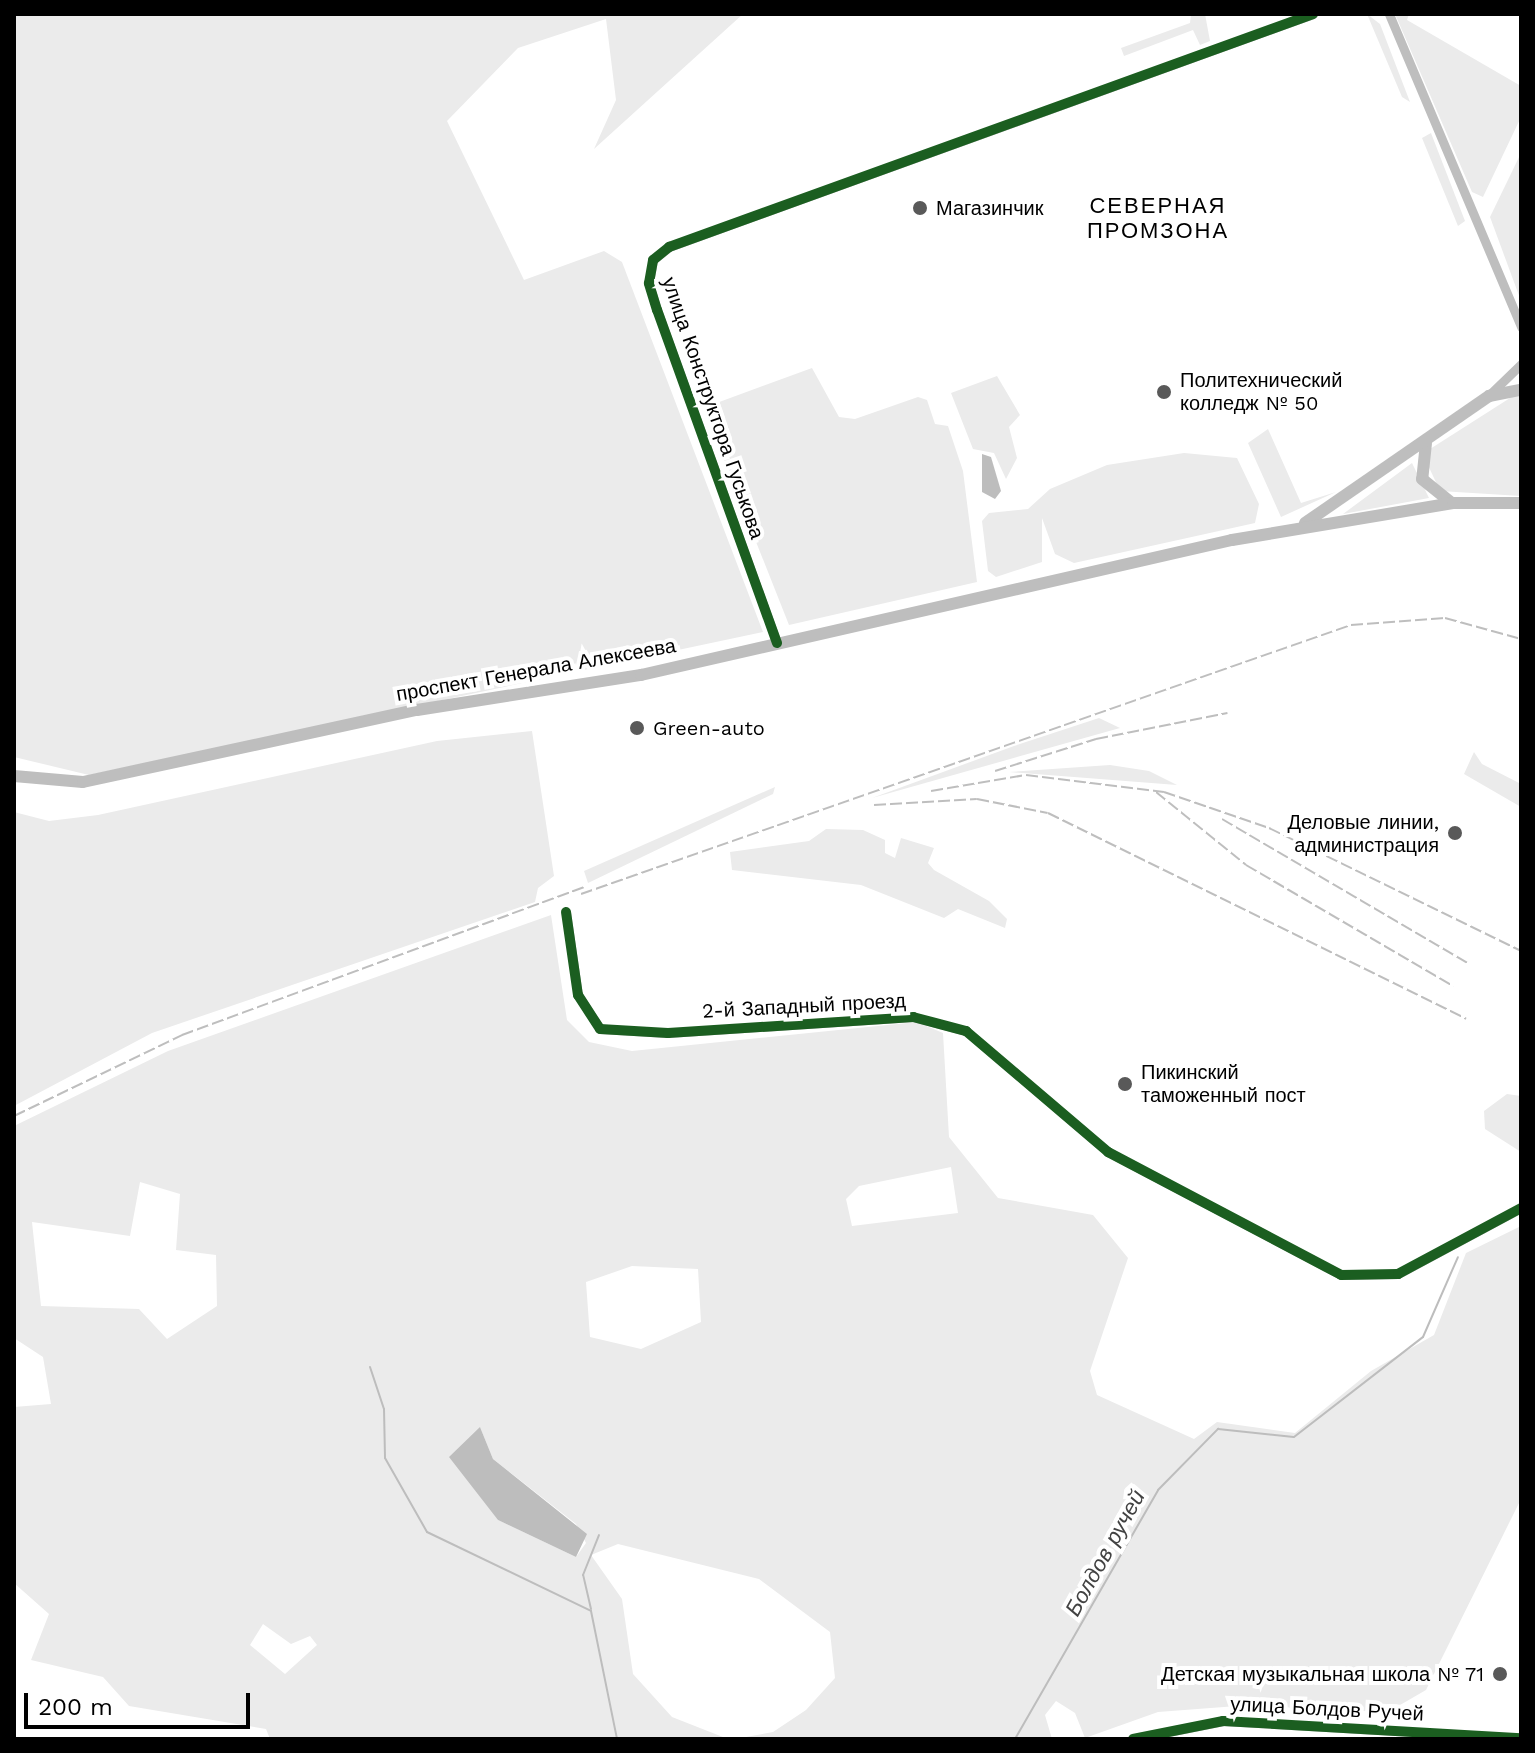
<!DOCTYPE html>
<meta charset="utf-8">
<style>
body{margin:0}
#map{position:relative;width:1535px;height:1753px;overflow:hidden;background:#fff;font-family:"Work Sans",sans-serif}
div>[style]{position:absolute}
.green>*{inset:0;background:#ebebeb}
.water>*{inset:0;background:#bdbdbd}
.stream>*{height:2px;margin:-1px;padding:0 1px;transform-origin:1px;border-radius:1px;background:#bdbdbd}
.minor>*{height:9px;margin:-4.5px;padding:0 4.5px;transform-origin:4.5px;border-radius:4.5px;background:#bebebe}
.major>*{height:12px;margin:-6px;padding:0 6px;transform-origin:6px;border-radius:6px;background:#bebebe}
.rail>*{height:2px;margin-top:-1px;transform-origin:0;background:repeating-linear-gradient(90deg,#bebebe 0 12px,transparent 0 16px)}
.cycleway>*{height:10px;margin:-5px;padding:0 5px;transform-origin:5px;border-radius:5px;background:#1b5e20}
.dots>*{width:22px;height:22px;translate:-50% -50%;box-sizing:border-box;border:4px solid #fff;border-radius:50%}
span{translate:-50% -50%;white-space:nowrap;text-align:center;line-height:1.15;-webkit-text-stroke:8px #fff;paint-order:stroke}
.poi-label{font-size:20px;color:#000}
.left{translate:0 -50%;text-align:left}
.right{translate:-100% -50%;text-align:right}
.street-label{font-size:20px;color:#000}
.neighbourhood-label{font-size:22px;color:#000;letter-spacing:2px}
.water-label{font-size:22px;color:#424242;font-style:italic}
.frame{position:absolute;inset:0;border:16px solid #000;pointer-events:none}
.scale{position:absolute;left:24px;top:1693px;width:226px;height:36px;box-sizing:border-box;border:4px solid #000;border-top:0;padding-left:10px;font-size:24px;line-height:28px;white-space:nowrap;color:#000;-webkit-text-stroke:6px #fff;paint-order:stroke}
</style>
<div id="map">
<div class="green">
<div style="clip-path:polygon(14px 14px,743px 14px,594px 149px,616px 100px,606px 19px,518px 48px,447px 121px,524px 280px,604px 251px,622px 262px,763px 632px,89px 775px,14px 757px)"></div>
<div style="clip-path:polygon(1191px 14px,1205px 14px,1210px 41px,1200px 45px,1193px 30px,1124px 56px,1121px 48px,1190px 23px)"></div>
<div style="clip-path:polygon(1367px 14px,1380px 24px,1410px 102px,1402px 97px)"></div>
<div style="clip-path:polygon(1395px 14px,1409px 14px,1407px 20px,1521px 86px,1521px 117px,1483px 197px,1472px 192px)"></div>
<div style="clip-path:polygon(1431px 133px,1465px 221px,1458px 226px,1422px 138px)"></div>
<div style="clip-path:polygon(1521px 153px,1521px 301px,1490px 217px)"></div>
<div style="clip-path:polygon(812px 368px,839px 417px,855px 419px,918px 397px,927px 400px,935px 424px,948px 426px,963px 471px,977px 582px,789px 625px,703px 408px)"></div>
<div style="clip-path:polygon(997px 376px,1020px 415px,1009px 427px,1017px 458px,1006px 479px,994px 453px,973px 449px,951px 393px)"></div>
<div style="clip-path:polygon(1521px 391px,1521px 496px,1440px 491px,1427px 463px,1430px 449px)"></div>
<div style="clip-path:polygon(1268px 429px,1301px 503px,1336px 492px,1281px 517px,1248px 443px)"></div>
<div style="clip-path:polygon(1184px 453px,1237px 458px,1259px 504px,1255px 523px,1074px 563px,1055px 554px,1042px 518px,1042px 562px,996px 577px,988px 571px,982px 521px,989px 513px,1028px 509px,1050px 489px,1107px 465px)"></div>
<div style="clip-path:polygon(1412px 463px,1429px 498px,1343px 514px)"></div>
<div style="clip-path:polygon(1099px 718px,1120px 728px,872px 798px,1014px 746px)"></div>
<div style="clip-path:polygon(532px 731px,554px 876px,538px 888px,535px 902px,152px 1033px,14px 1106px,14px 812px,49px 821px,98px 815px,437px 741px)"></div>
<div style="clip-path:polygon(1474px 752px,1482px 764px,1521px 784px,1521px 807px,1464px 774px)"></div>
<div style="clip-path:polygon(1110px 765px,1149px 771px,1177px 785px,1009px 772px)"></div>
<div style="clip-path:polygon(775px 787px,773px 794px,588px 883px,584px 871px)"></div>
<div style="clip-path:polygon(826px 829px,863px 830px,885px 840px,885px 853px,895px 858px,901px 838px,934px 848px,928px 863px,934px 870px,989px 901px,1007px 919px,1005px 928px,958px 909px,944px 918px,861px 885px,732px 870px,730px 852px,809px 841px)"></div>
<div style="clip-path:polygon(evenodd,551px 915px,567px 1020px,589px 1042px,632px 1051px,917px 1022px,943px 1033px,949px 1137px,998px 1198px,1093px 1215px,1128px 1258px,1090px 1371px,1097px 1395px,1194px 1439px,1217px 1422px,1295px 1433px,1371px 1371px,1434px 1335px,1466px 1253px,1521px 1226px,1521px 1499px,1426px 1690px,1388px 1712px,1237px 1706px,1158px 1712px,1085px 1738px,1075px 1713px,1056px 1701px,1045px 1715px,1052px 1739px,735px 1739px,773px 1732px,806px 1710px,835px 1678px,830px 1632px,759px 1579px,618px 1544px,591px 1555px,622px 1599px,633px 1674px,672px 1717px,728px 1739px,270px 1739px,266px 1729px,129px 1706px,103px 1677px,31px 1660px,49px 1614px,14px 1583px,14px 1407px,51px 1404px,43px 1357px,14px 1338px,14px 1126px,168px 1051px,551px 915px,951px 1167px,958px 1213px,852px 1226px,846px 1199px,859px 1186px,951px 1167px,551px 915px,140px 1182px,180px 1194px,176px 1250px,216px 1255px,217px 1306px,167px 1339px,139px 1309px,41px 1306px,32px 1222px,130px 1236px,140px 1182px,551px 915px,632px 1266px,698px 1269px,701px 1322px,641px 1349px,590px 1337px,586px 1282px,632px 1266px,551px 915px,480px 1427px,493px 1459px,576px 1524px,586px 1543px,576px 1557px,498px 1520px,480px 1427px,551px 915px,263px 1624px,291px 1644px,310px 1636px,317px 1645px,285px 1674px,250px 1645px,263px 1624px)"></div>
<div style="clip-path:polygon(1507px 1094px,1521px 1096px,1521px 1152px,1485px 1129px,1484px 1111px)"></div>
</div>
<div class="water">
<div style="clip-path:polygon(982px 454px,991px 457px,1001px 491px,995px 499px,982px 492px)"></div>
<div style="clip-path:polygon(480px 1427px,493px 1459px,587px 1534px,576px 1557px,498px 1520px,449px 1457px)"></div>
</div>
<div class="stream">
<div style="left:370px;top:1367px;width:44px;rotate:71.6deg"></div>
<div style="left:384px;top:1409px;width:49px;rotate:88.8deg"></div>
<div style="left:385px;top:1458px;width:85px;rotate:60.4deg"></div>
<div style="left:427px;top:1532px;width:182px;rotate:25.7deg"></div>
<div style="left:591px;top:1611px;width:131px;rotate:78.5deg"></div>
<div style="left:591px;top:1609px;width:35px;rotate:-103deg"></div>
<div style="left:583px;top:1575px;width:43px;rotate:-68.2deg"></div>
<div style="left:1015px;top:1739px;width:287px;rotate:-60.1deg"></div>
<div style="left:1158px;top:1490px;width:86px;rotate:-45.5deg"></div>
<div style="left:1218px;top:1429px;width:76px;rotate:6deg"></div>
<div style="left:1294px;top:1437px;width:163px;rotate:-37.8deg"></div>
<div style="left:1423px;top:1337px;width:87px;rotate:-66.4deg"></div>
</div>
<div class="minor">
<div style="left:1389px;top:14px;width:340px;rotate:67.1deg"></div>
<div style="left:1489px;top:395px;width:45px;rotate:-44.1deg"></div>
<div style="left:777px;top:643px;width:354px;rotate:-109.8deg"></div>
<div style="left:657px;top:310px;width:28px;rotate:-107deg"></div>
<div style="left:649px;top:283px;width:23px;rotate:-80deg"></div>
<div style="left:653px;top:260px;width:21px;rotate:-39deg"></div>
<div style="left:669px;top:247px;width:685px;rotate:-19.89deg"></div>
<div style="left:566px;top:912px;width:84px;rotate:81.8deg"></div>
<div style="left:578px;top:995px;width:40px;rotate:57.1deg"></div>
<div style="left:600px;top:1029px;width:68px;rotate:3.4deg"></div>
<div style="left:668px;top:1033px;width:246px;rotate:-3.7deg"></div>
<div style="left:913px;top:1017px;width:55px;rotate:14.8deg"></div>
<div style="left:966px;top:1031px;width:187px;rotate:40.4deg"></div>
<div style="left:1108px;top:1152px;width:263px;rotate:27.8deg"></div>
<div style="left:1341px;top:1275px;width:57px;rotate:-1deg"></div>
<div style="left:1398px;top:1274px;width:140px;rotate:-28.2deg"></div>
<div style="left:1133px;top:1739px;width:92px;rotate:-11.3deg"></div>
<div style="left:1223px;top:1721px;width:298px;rotate:3.3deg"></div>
</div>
<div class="major">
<div style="left:1426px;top:443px;width:36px;rotate:96deg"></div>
<div style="left:1422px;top:479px;width:38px;rotate:39deg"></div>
<div style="left:1305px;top:523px;width:224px;rotate:-34.6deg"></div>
<div style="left:1489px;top:396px;width:33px;rotate:-11deg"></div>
<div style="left:14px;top:776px;width:69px;rotate:5deg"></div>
<div style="left:83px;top:782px;width:342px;rotate:-12.2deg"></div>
<div style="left:417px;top:710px;width:227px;rotate:-8.9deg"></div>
<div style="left:641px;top:675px;width:606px;rotate:-12.87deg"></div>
<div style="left:1232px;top:540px;width:224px;rotate:-9.5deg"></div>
<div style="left:1453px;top:503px;width:68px"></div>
</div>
<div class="rail">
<div style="left:995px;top:771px;width:106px;rotate:-17.6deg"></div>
<div style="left:1096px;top:739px;width:134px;rotate:-11.2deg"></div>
<div style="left:931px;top:791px;width:96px;rotate:-9.6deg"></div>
<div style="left:1026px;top:775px;width:139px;rotate:7deg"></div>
<div style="left:1164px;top:792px;width:111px;rotate:18.9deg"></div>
<div style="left:1269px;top:828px;width:280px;rotate:26deg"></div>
<div style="left:1156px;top:792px;width:116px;rotate:39deg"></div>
<div style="left:1246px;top:865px;width:240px;rotate:30.3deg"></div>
<div style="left:874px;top:805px;width:103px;rotate:-3.3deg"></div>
<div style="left:977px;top:799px;width:72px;rotate:11.2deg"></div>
<div style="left:1048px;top:813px;width:466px;rotate:26.2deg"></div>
<div style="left:1222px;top:819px;width:284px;rotate:30.4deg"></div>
<div style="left:581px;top:894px;width:816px;rotate:-19.26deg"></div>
<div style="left:1351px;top:625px;width:94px;rotate:-4.3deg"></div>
<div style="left:1445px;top:618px;width:79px;rotate:15.4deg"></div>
<div style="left:14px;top:1116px;width:187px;rotate:-25.7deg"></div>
<div style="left:182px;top:1035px;width:428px;rotate:-20.2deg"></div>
</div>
<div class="cycleway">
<div style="left:777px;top:643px;width:354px;rotate:-109.8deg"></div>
<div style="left:657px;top:310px;width:28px;rotate:-107deg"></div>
<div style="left:649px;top:283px;width:23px;rotate:-80deg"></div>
<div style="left:653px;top:260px;width:21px;rotate:-39deg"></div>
<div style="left:669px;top:247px;width:685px;rotate:-19.89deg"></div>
<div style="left:566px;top:912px;width:84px;rotate:81.8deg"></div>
<div style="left:578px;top:995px;width:40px;rotate:57.1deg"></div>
<div style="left:600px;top:1029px;width:68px;rotate:3.4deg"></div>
<div style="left:668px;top:1033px;width:246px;rotate:-3.7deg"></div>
<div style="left:913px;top:1017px;width:55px;rotate:14.8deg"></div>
<div style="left:966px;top:1031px;width:187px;rotate:40.4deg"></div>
<div style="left:1108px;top:1152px;width:263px;rotate:27.8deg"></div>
<div style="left:1341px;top:1275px;width:57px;rotate:-1deg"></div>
<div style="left:1398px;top:1274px;width:140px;rotate:-28.2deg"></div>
<div style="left:1133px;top:1739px;width:92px;rotate:-11.3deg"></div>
<div style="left:1223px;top:1721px;width:298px;rotate:3.3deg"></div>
</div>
<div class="dots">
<div style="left:920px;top:208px;background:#595959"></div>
<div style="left:1164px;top:392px;background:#595959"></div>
<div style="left:637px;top:728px;background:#595959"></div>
<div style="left:1455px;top:833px;background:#595959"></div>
<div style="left:1125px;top:1084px;background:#595959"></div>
<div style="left:1500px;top:1674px;background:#595959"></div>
</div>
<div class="poi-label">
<span class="left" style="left:936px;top:208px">Магазинчик</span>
<span class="left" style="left:1180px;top:392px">Политехнический<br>колледж № 50</span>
<span class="left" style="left:653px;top:728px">Green-auto</span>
<span class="right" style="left:1439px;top:834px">Деловые линии,<br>администрация</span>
<span class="left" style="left:1141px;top:1084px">Пикинский<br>таможенный пост</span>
<span class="right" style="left:1484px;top:1674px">Детская музыкальная школа № 71</span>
</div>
<div class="street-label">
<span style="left:713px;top:408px;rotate:71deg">улица Конструктора Гуськова</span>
<span style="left:536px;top:670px;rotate:-10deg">проспект Генерала Алексеева</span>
<span style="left:804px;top:1006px;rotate:-3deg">2-й Западный проезд</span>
<span style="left:1327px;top:1709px;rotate:3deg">улица Болдов Ручей</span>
</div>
<div class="neighbourhood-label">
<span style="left:1158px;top:218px">СЕВЕРНАЯ<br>ПРОМЗОНА</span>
</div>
<div class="water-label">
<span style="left:1105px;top:1553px;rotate:-61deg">Болдов ручей</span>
</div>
<div class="frame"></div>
<div class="scale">200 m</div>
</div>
